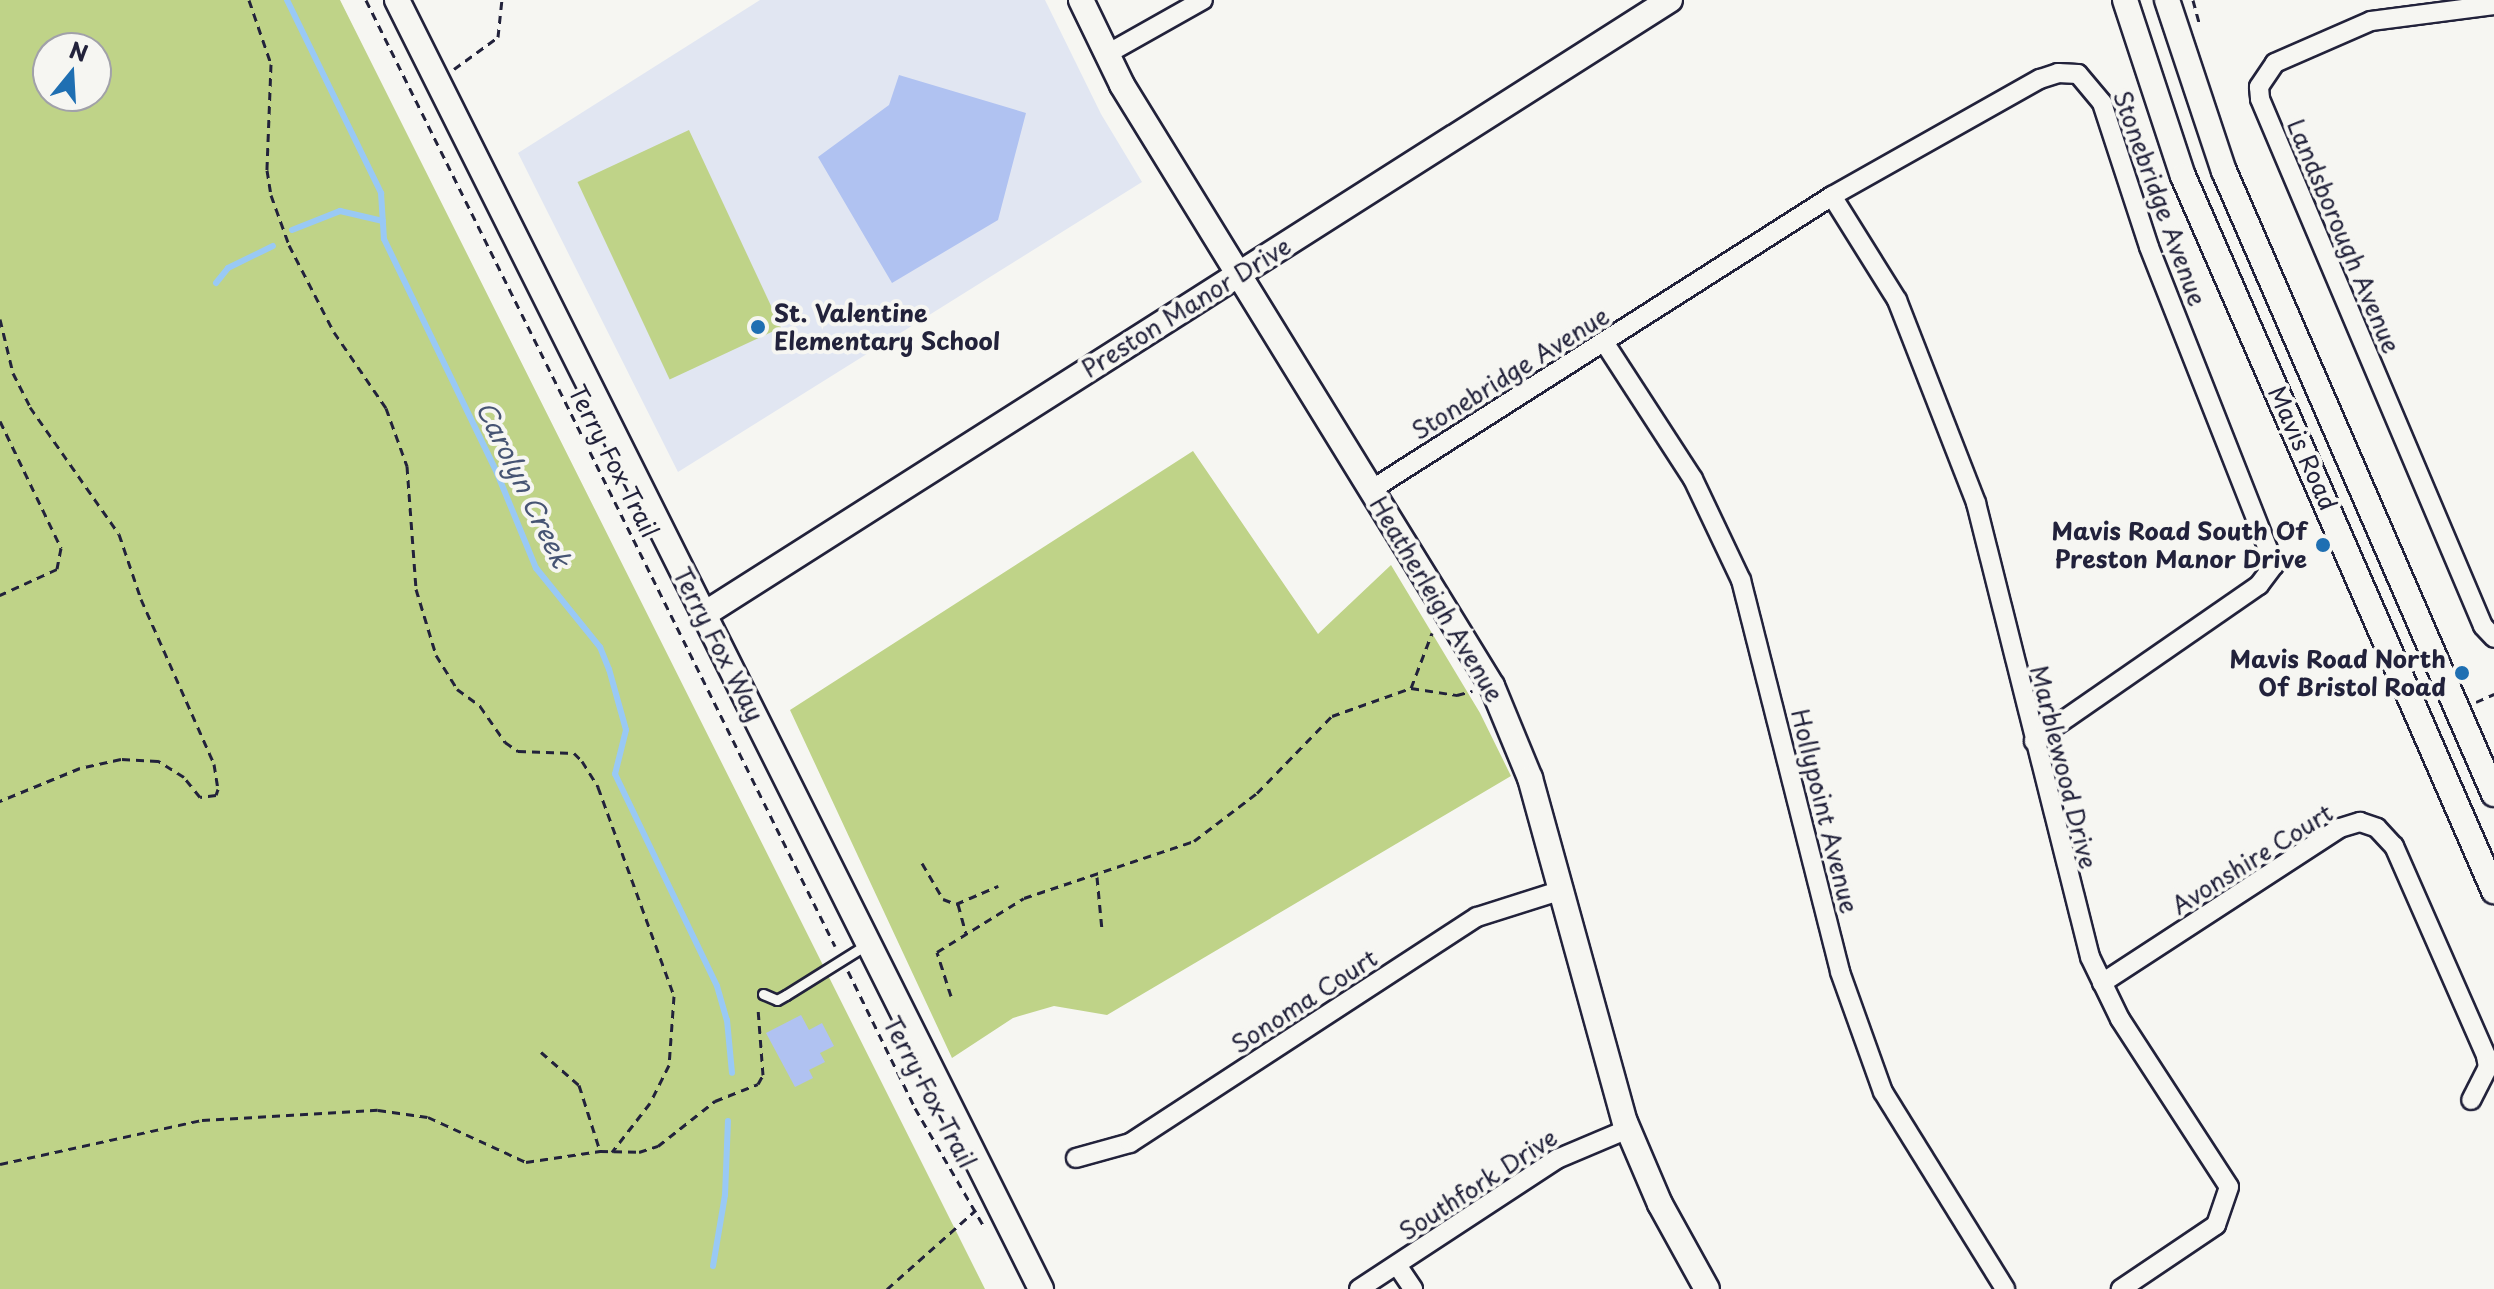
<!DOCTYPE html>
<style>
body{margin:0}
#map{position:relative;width:2494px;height:1289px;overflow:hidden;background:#f6f6f2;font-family:"Playpen Sans",sans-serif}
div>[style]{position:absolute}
.built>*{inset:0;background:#e1e6f2}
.green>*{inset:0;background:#bfd388;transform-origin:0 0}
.stream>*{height:6px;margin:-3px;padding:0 3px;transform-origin:3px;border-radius:3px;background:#99c9f5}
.building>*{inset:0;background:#b0c2f1}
.path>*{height:3px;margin-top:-1.5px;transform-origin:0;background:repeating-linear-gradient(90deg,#22223b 0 8px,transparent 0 14px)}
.roads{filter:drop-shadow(2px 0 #22223b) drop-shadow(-2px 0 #22223b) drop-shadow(0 2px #22223b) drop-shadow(0 -2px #22223b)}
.lane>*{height:9px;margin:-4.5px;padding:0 4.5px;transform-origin:4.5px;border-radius:4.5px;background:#f6f6f2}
.street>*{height:18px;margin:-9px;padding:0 9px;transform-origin:9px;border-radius:9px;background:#f6f6f2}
.secondary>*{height:24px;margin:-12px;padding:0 12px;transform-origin:12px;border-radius:12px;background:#f6f6f2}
.dots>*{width:22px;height:22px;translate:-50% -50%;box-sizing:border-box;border:4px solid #f6f6f2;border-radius:50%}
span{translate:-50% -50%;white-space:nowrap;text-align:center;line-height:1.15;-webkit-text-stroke:8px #f6f6f2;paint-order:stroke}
.street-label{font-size:24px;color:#22223b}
.poi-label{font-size:24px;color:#22223b;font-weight:700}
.left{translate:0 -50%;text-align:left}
.right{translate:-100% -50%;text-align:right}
.water-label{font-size:26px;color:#465473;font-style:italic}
.north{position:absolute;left:32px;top:32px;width:80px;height:80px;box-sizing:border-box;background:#f6f6f2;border:2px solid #a1a1a9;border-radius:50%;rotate:18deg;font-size:22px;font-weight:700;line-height:32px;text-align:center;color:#22223b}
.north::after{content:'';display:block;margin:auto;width:28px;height:36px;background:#1f6fb2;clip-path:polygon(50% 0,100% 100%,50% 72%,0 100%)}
</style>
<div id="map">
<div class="built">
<div style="clip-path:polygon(760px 0,1045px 0,1101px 114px,1142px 182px,678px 472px,518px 153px)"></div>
</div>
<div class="green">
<div style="clip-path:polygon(evenodd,0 0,340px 0,985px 1289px,0 1289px,0 0,48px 48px,96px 48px,96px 96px,48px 96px,48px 48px)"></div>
<div style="left:689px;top:130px;width:218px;height:123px;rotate:65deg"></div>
<div style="clip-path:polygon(1193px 451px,1318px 634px,1391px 565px,1480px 713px,1511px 776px,1107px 1015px,1054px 1006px,1013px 1018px,952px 1058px,790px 710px)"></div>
</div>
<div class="stream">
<div style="left:287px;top:0;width:215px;rotate:64deg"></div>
<div style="left:381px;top:193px;width:46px;rotate:86.3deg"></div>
<div style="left:384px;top:239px;width:260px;rotate:64.2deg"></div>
<div style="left:497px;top:473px;width:103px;rotate:67.7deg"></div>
<div style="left:536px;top:568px;width:102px;rotate:51deg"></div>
<div style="left:600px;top:647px;width:24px;rotate:68deg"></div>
<div style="left:609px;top:669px;width:63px;rotate:74.4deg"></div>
<div style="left:626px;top:730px;width:45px;rotate:104deg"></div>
<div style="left:615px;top:774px;width:235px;rotate:64.3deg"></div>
<div style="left:717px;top:986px;width:35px;rotate:74deg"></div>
<div style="left:727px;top:1020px;width:53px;rotate:84.6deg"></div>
<div style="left:292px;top:230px;width:52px;rotate:-21.6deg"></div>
<div style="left:340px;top:211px;width:44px;rotate:13.1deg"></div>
<div style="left:216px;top:283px;width:19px;rotate:-51deg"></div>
<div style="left:228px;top:268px;width:50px;rotate:-26.1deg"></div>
<div style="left:713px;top:1266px;width:72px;rotate:-80.4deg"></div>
<div style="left:725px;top:1195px;width:74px;rotate:-87.7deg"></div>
</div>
<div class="building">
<div style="clip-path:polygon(899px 75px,1026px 113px,998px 220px,892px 283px,818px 157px,889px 105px)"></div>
<div style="clip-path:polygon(801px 1015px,809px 1030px,822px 1023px,834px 1046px,820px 1053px,825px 1062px,809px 1070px,813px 1078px,795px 1087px,766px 1033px)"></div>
</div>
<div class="path">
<div style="left:249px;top:0;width:68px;rotate:71deg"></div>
<div style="left:271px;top:64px;width:106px;rotate:92.2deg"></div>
<div style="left:267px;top:170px;width:25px;rotate:81deg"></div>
<div style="left:271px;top:195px;width:53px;rotate:70.2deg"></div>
<div style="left:289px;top:245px;width:98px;rotate:62.7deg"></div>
<div style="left:334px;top:332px;width:92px;rotate:55.6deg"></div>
<div style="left:386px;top:408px;width:62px;rotate:70.1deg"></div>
<div style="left:407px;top:466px;width:123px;rotate:85.8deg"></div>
<div style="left:416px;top:589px;width:69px;rotate:73.1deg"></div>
<div style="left:436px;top:655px;width:40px;rotate:58deg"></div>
<div style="left:457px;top:689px;width:29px;rotate:36deg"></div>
<div style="left:480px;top:706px;width:44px;rotate:55.2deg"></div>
<div style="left:505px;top:742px;width:16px;rotate:35deg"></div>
<div style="left:518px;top:751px;width:56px;rotate:2deg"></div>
<div style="left:574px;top:753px;width:11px;rotate:45deg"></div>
<div style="left:582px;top:761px;width:31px;rotate:58deg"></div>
<div style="left:598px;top:787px;width:222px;rotate:70deg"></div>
<div style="left:674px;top:996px;width:69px;rotate:94.1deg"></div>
<div style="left:669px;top:1065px;width:42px;rotate:116.6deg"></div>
<div style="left:650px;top:1103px;width:62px;rotate:127.8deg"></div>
<div style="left:366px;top:0;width:1056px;rotate:63.63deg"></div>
<div style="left:2193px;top:0;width:23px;rotate:75deg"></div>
<div style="left:454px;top:69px;width:54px;rotate:-36deg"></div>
<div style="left:498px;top:37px;width:37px;rotate:-84deg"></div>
<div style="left:0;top:319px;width:56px;rotate:76.5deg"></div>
<div style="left:13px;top:373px;width:38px;rotate:63deg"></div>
<div style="left:30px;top:407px;width:155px;rotate:55deg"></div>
<div style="left:119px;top:534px;width:69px;rotate:71.3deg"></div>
<div style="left:141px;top:599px;width:180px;rotate:66.1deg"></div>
<div style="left:214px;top:764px;width:25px;rotate:81deg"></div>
<div style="left:218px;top:789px;width:6px;rotate:108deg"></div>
<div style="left:216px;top:795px;width:16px;rotate:173deg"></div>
<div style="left:200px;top:797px;width:26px;rotate:-129deg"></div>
<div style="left:184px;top:777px;width:31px;rotate:-148deg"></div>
<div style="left:158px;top:761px;width:37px;rotate:-177deg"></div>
<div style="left:121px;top:759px;width:42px;rotate:167.6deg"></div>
<div style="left:80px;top:768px;width:87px;rotate:157.6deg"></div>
<div style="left:0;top:421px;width:141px;rotate:64.3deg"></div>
<div style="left:61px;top:548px;width:21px;rotate:101deg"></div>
<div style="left:57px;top:569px;width:63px;rotate:155.5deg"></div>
<div style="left:1411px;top:688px;width:59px;rotate:-69.1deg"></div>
<div style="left:2476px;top:702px;width:20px;rotate:-24deg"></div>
<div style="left:922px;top:863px;width:42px;rotate:59.7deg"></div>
<div style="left:943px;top:899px;width:14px;rotate:21deg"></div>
<div style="left:956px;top:904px;width:46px;rotate:-23.2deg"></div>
<div style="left:1097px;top:877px;width:53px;rotate:84.6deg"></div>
<div style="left:958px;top:904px;width:30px;rotate:75deg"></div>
<div style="left:848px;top:971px;width:153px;rotate:63.9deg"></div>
<div style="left:915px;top:1108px;width:135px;rotate:59.8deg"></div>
<div style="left:951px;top:996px;width:46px;rotate:-107.7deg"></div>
<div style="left:937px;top:952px;width:102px;rotate:-31.8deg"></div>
<div style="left:1024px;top:898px;width:179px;rotate:-18.5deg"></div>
<div style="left:1194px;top:841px;width:79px;rotate:-37.3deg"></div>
<div style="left:1257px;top:793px;width:107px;rotate:-45.8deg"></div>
<div style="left:1332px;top:716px;width:84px;rotate:-19.5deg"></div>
<div style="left:1411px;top:688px;width:47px;rotate:8.7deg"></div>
<div style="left:1457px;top:695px;width:16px;rotate:-15deg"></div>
<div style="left:541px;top:1052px;width:50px;rotate:41deg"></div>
<div style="left:579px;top:1085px;width:69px;rotate:72.3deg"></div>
<div style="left:0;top:1164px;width:207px;rotate:-12.3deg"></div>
<div style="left:202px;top:1120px;width:176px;rotate:-3.3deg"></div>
<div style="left:378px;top:1110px;width:50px;rotate:8deg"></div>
<div style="left:428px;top:1117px;width:108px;rotate:24.7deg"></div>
<div style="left:526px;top:1162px;width:75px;rotate:-8.5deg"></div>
<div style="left:600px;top:1151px;width:39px;rotate:1deg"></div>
<div style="left:639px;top:1152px;width:20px;rotate:-18deg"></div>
<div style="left:658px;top:1146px;width:73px;rotate:-38.3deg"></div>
<div style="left:715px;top:1101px;width:46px;rotate:-21.6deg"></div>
<div style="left:758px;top:1084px;width:10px;rotate:-61deg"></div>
<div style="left:763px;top:1075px;width:66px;rotate:-94.3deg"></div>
<div style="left:887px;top:1289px;width:119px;rotate:-41.6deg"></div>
</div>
<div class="roads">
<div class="lane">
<div style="left:763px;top:994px;width:15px;rotate:23deg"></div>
<div style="left:777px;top:1000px;width:10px;rotate:-29deg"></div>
<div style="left:786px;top:995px;width:94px;rotate:-32deg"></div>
</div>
<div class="street">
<div style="left:2494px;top:5px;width:124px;rotate:172.6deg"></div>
<div style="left:2371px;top:21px;width:105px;rotate:156.4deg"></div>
<div style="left:2275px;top:63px;width:29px;rotate:124deg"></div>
<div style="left:2259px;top:87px;width:12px;rotate:85deg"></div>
<div style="left:2260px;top:99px;width:572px;rotate:67.06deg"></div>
<div style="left:2483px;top:626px;width:16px;rotate:47deg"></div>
<div style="left:1107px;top:54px;width:110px;rotate:-29.4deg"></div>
<div style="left:1832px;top:196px;width:123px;rotate:58deg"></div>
<div style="left:1897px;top:300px;width:218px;rotate:68.7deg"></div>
<div style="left:1976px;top:503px;width:468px;rotate:75.9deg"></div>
<div style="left:2090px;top:957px;width:69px;rotate:64.2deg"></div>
<div style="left:2120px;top:1019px;width:200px;rotate:57deg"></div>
<div style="left:2229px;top:1187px;width:40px;rotate:108.9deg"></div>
<div style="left:2216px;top:1225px;width:115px;rotate:146deg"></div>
<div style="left:1604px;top:342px;width:163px;rotate:57deg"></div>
<div style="left:1693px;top:479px;width:112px;rotate:64.6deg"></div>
<div style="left:1741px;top:580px;width:404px;rotate:75.8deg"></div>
<div style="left:1840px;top:972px;width:127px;rotate:70.3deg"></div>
<div style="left:1883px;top:1092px;width:232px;rotate:58.2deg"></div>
<div style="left:1371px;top:490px;width:547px;rotate:-32.53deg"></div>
<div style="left:1832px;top:196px;width:239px;rotate:-29.4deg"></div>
<div style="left:2040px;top:79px;width:19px;rotate:-18deg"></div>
<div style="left:2058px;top:73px;width:20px;rotate:3deg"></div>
<div style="left:2078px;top:74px;width:38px;rotate:50deg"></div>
<div style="left:2102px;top:103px;width:151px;rotate:71.9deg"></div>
<div style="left:2149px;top:247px;width:342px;rotate:68.5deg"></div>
<div style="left:2274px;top:565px;width:25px;rotate:127deg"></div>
<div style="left:2259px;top:585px;width:274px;rotate:145.3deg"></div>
<div style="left:2102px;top:983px;width:284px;rotate:-33.1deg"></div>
<div style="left:2340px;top:828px;width:21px;rotate:-17deg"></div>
<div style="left:2360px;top:822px;width:18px;rotate:19deg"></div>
<div style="left:2377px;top:828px;width:25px;rotate:47deg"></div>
<div style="left:2394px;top:846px;width:229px;rotate:66.3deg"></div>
<div style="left:2486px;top:1056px;width:11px;rotate:80deg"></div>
<div style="left:2488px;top:1067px;width:37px;rotate:117deg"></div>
<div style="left:1076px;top:1158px;width:56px;rotate:-15.5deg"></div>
<div style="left:1130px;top:1143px;width:414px;rotate:-33.1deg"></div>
<div style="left:1477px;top:917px;width:89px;rotate:-17.6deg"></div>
<div style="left:1397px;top:1265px;width:29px;rotate:56deg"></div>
<div style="left:1359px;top:1289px;width:237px;rotate:-33.3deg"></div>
<div style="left:1557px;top:1159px;width:77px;rotate:-22.9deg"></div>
</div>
<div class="secondary">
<div style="left:397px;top:0;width:1441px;rotate:63.45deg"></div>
<div style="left:1081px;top:0;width:94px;rotate:64.2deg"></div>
<div style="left:1122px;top:85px;width:706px;rotate:58.38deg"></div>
<div style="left:1492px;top:686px;width:100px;rotate:67.6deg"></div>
<div style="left:1530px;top:778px;width:357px;rotate:74.6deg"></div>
<div style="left:1625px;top:1122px;width:89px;rotate:66.9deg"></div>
<div style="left:1660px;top:1204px;width:97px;rotate:61.1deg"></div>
<div style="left:2125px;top:0;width:185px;rotate:71.8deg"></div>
<div style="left:2183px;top:176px;width:780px;rotate:66.49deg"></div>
<div style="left:2167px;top:0;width:180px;rotate:71.6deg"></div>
<div style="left:2224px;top:171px;width:679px;rotate:66.57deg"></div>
<div style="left:703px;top:615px;width:1146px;rotate:-32.46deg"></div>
</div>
</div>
<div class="dots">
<div style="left:758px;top:327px;background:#1f6fb2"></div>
<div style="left:2323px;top:545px;background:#1f6fb2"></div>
<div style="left:2462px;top:673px;background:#1f6fb2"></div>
</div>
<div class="street-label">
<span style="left:2160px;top:198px;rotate:70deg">Stonebridge Avenue</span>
<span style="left:2344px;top:236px;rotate:67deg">Landsborough Avenue</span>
<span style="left:1186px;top:307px;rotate:-32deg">Preston Manor Drive</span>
<span style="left:1510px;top:373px;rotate:-32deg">Stonebridge Avenue</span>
<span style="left:2303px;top:448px;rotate:66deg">Mavis Road</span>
<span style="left:614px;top:461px;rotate:63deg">Terry Fox Trail</span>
<span style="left:1437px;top:599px;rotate:59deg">Heatherleigh Avenue</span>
<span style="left:719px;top:644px;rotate:63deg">Terry Fox Way</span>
<span style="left:2064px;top:767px;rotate:76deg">Marblewood Drive</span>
<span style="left:1825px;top:811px;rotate:76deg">Hollypoint Avenue</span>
<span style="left:2252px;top:859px;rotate:-32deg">Avonshire Court</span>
<span style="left:1304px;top:1001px;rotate:-33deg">Sonoma Court</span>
<span style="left:930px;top:1092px;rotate:62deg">Terry Fox Trail</span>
<span style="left:1478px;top:1184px;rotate:-33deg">Southfork Drive</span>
</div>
<div class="poi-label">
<span class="left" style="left:774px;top:327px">St. Valentine<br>Elementary School</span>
<span class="right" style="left:2307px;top:545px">Mavis Road South Of<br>Preston Manor Drive</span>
<span class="right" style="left:2446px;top:673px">Mavis Road North<br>Of Bristol Road</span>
</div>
<div class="water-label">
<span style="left:524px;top:484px;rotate:64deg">Carolyn Creek</span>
</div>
<div class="north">N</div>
</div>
